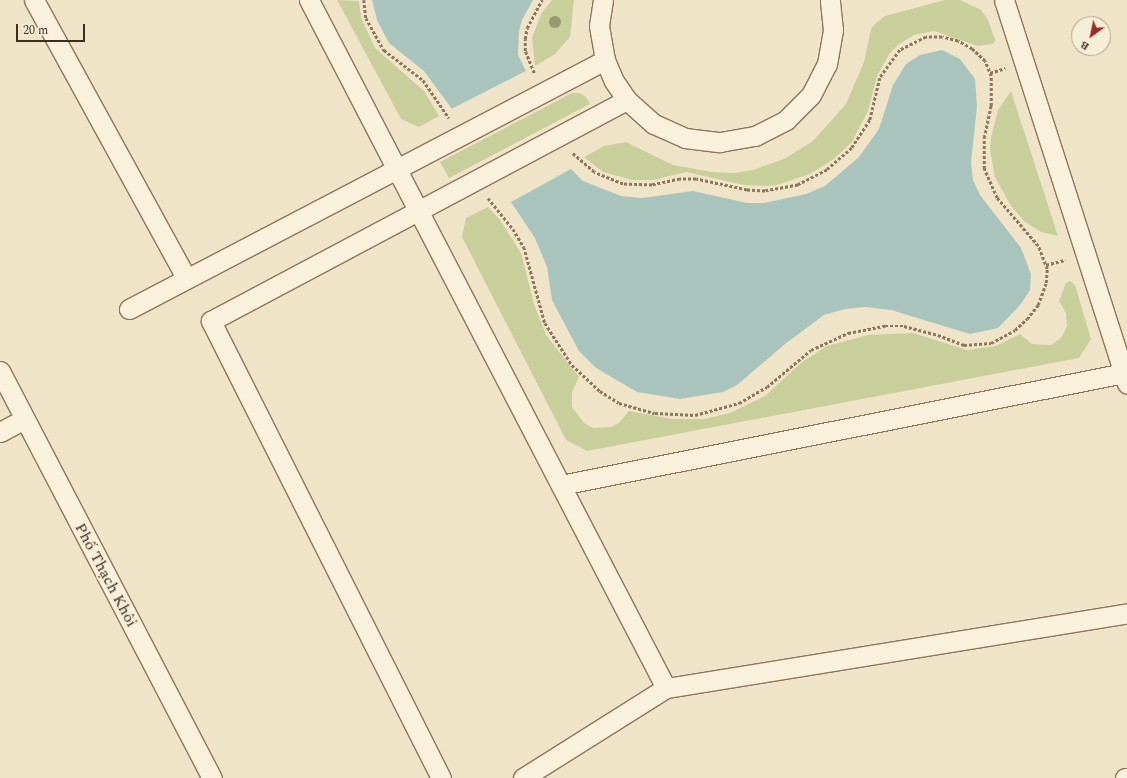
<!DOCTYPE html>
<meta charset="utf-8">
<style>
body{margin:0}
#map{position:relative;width:1127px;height:778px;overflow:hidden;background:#f0e4c8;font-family:Spectral,serif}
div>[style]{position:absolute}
.green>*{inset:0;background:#c9cf9b}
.water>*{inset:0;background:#a9c4bc}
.pier>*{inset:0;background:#f0e4c8;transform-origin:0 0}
.path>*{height:2.5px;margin-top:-1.25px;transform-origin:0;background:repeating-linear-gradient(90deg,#8d765c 0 3px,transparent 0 5px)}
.roads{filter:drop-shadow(1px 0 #8d765c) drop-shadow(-1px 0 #8d765c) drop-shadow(0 1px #8d765c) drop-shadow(0 -1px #8d765c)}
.street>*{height:19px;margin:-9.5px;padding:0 9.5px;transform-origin:9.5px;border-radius:9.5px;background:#faf1dc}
.trees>*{width:12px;height:12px;margin:-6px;border-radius:50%;background:#96986f}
span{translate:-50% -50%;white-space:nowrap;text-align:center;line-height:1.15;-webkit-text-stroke:4px #f7eed8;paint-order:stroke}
.street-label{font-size:16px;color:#3d2e20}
.north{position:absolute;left:1071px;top:16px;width:40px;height:40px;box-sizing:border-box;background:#f7eed8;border:1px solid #ada18e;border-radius:50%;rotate:213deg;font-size:11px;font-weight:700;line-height:16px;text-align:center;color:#3d2e20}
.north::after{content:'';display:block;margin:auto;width:14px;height:18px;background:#9e2a2b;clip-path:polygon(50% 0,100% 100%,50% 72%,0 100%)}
.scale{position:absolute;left:16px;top:24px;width:69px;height:18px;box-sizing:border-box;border:2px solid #3d2e20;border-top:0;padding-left:5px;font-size:12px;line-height:14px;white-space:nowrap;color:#3d2e20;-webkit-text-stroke:3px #f7eed8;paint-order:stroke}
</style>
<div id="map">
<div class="green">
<div style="clip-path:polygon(337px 0,359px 1px,361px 17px,375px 48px,424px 91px,439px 116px,419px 127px,401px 119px)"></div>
<div style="clip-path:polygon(552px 0,574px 0,570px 37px,555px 54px,535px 66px,532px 38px,541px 14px)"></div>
<div style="clip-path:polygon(945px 0,960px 0,981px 10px,988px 20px,995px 40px,993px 44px,978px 46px,934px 31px,914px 35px,898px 45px,890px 53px,877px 76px,868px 111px,852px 142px,834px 159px,810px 174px,777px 185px,765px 186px,744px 185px,686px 172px,653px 180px,632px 180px,603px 172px,584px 157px,604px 146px,626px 142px,673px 165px,712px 172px,734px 173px,753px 170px,784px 159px,813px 141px,846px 104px,864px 62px,871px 29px,877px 22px,885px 16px)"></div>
<div style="clip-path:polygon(1011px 91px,1058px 236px,1041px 232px,1025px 222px,1011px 206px,995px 177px,990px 150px,991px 137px,998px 110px)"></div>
<div style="clip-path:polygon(572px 93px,579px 93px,586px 97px,590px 104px,449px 178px,440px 162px)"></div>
<div style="clip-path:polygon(488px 207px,500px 220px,521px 253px,534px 304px,546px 335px,579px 377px,572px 392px,572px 407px,584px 423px,593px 428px,611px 427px,619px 423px,629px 411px,672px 419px,704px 419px,730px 413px,765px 396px,802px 362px,827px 346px,868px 335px,913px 333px,967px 350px,996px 346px,1020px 334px,1032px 344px,1051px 345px,1062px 337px,1067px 326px,1066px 313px,1059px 301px,1066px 283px,1070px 281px,1075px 285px,1091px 339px,1079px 358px,587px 451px,566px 440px,462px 237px,466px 218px)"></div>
</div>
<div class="water">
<div style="clip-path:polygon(372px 0,533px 0,522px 20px,519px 31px,518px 55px,526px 71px,452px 109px,424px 71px,389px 43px,377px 20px)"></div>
<div style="clip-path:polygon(942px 50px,960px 59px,975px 79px,977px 106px,971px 163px,973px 180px,980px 195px,1021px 248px,1031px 274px,1030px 290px,1021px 304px,998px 328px,970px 334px,891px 310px,865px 307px,845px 309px,824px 315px,785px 344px,737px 385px,723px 392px,680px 399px,637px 392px,596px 368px,579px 351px,552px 300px,547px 267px,535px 238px,511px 202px,571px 169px,583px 181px,621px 196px,642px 198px,693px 191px,747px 203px,764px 203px,806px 194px,825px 186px,859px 157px,879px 129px,893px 85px,906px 64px,920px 55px)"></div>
</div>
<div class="pier">
<div style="left:526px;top:71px;width:2px;height:83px;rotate:63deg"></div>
</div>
<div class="path">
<div style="left:364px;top:0;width:18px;rotate:84deg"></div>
<div style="left:366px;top:18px;width:37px;rotate:61deg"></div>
<div style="left:384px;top:50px;width:49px;rotate:37.6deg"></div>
<div style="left:423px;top:80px;width:46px;rotate:55.6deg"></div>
<div style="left:534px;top:73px;width:24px;rotate:-112deg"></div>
<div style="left:525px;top:51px;width:12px;rotate:-90deg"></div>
<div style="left:525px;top:39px;width:11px;rotate:-80deg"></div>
<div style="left:527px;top:28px;width:32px;rotate:-62deg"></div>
<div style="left:990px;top:73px;width:16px;rotate:-18deg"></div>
<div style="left:488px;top:198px;width:40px;rotate:51deg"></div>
<div style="left:513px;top:229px;width:21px;rotate:59deg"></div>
<div style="left:524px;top:247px;width:79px;rotate:74.6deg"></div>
<div style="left:545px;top:323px;width:50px;rotate:57.3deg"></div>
<div style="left:572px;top:365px;width:38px;rotate:43deg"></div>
<div style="left:600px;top:391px;width:22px;rotate:32deg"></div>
<div style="left:619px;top:403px;width:37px;rotate:16deg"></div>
<div style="left:655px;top:413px;width:40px;rotate:2.9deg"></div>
<div style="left:695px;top:415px;width:46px;rotate:-15.3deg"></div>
<div style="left:739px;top:403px;width:32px;rotate:-30deg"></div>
<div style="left:767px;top:387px;width:57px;rotate:-40.1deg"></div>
<div style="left:811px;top:350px;width:41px;rotate:-24.7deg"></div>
<div style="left:848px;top:333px;width:38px;rotate:-11deg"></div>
<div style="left:885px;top:326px;width:19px"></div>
<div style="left:904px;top:326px;width:35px;rotate:15deg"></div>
<div style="left:938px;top:335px;width:28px;rotate:21deg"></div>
<div style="left:964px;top:345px;width:27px;rotate:-4deg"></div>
<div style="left:991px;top:343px;width:27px;rotate:-28deg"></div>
<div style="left:1015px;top:330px;width:16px;rotate:-43deg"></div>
<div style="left:1027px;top:319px;width:18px;rotate:-52deg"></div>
<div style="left:1038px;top:305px;width:23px;rotate:-70deg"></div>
<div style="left:1046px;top:283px;width:14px;rotate:-86deg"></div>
<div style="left:1047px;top:269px;width:25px;rotate:-111deg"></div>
<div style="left:1038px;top:246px;width:63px;rotate:-130.5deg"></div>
<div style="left:997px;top:198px;width:32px;rotate:-114deg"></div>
<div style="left:984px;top:169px;width:31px;rotate:-90deg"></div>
<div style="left:984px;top:138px;width:33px;rotate:-78deg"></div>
<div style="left:991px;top:106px;width:30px;rotate:-90deg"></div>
<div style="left:991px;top:76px;width:16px;rotate:-112deg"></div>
<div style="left:985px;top:61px;width:18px;rotate:-137deg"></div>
<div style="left:972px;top:49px;width:16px;rotate:-150deg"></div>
<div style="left:958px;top:41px;width:16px;rotate:-166deg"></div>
<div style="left:942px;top:37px;width:16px;rotate:180deg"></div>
<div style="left:926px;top:37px;width:29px;rotate:153deg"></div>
<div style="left:900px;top:50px;width:34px;rotate:126deg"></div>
<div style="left:880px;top:78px;width:43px;rotate:103.4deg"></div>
<div style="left:870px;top:120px;width:33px;rotate:123deg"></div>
<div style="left:852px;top:148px;width:33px;rotate:139deg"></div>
<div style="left:827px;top:170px;width:33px;rotate:153deg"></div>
<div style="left:798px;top:185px;width:34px;rotate:170deg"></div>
<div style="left:765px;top:191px;width:18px;rotate:-177deg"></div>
<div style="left:747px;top:190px;width:52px;rotate:-167.8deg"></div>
<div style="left:696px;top:179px;width:16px;rotate:180deg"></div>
<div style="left:680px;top:179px;width:29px;rotate:168deg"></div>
<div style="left:652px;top:185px;width:29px;rotate:-178deg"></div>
<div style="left:623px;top:184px;width:31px;rotate:-158deg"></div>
<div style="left:594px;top:172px;width:29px;rotate:-139deg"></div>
<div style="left:1046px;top:265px;width:20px;rotate:-15deg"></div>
</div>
<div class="roads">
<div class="street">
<div style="left:34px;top:0;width:317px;rotate:61.3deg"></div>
<div style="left:309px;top:0;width:775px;rotate:62.58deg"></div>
<div style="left:603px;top:0;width:26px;rotate:99deg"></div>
<div style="left:599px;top:26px;width:35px;rotate:80deg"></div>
<div style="left:605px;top:60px;width:23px;rotate:67deg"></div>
<div style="left:614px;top:81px;width:23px;rotate:56deg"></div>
<div style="left:627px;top:100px;width:36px;rotate:42deg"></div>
<div style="left:654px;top:124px;width:34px;rotate:24deg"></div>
<div style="left:685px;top:138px;width:35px;rotate:7deg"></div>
<div style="left:720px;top:142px;width:36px;rotate:-10deg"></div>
<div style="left:755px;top:136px;width:35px;rotate:-27deg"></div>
<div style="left:786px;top:120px;width:35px;rotate:-45deg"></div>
<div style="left:811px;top:95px;width:35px;rotate:-63deg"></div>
<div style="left:827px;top:64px;width:35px;rotate:-80deg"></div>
<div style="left:833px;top:30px;width:30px;rotate:-96deg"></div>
<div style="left:1004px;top:0;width:403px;rotate:72.2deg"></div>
<div style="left:129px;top:309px;width:537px;rotate:-27.61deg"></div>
<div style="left:0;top:371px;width:459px;rotate:62.5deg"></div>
<div style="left:0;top:432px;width:27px;rotate:-28deg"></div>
<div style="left:561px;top:485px;width:574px;rotate:-11.25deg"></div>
<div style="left:441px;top:778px;width:512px;rotate:-116.72deg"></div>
<div style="left:211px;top:321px;width:471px;rotate:-28deg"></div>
<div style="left:523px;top:778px;width:169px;rotate:-32.2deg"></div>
<div style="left:666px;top:688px;width:467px;rotate:-9.2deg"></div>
<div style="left:1125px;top:778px;width:2px"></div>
</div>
</div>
<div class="trees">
<div style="left:555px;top:22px"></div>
</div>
<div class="street-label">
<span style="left:106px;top:575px;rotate:62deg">Phố Thạch Khôi</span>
</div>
<div class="north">B</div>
<div class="scale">20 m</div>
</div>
